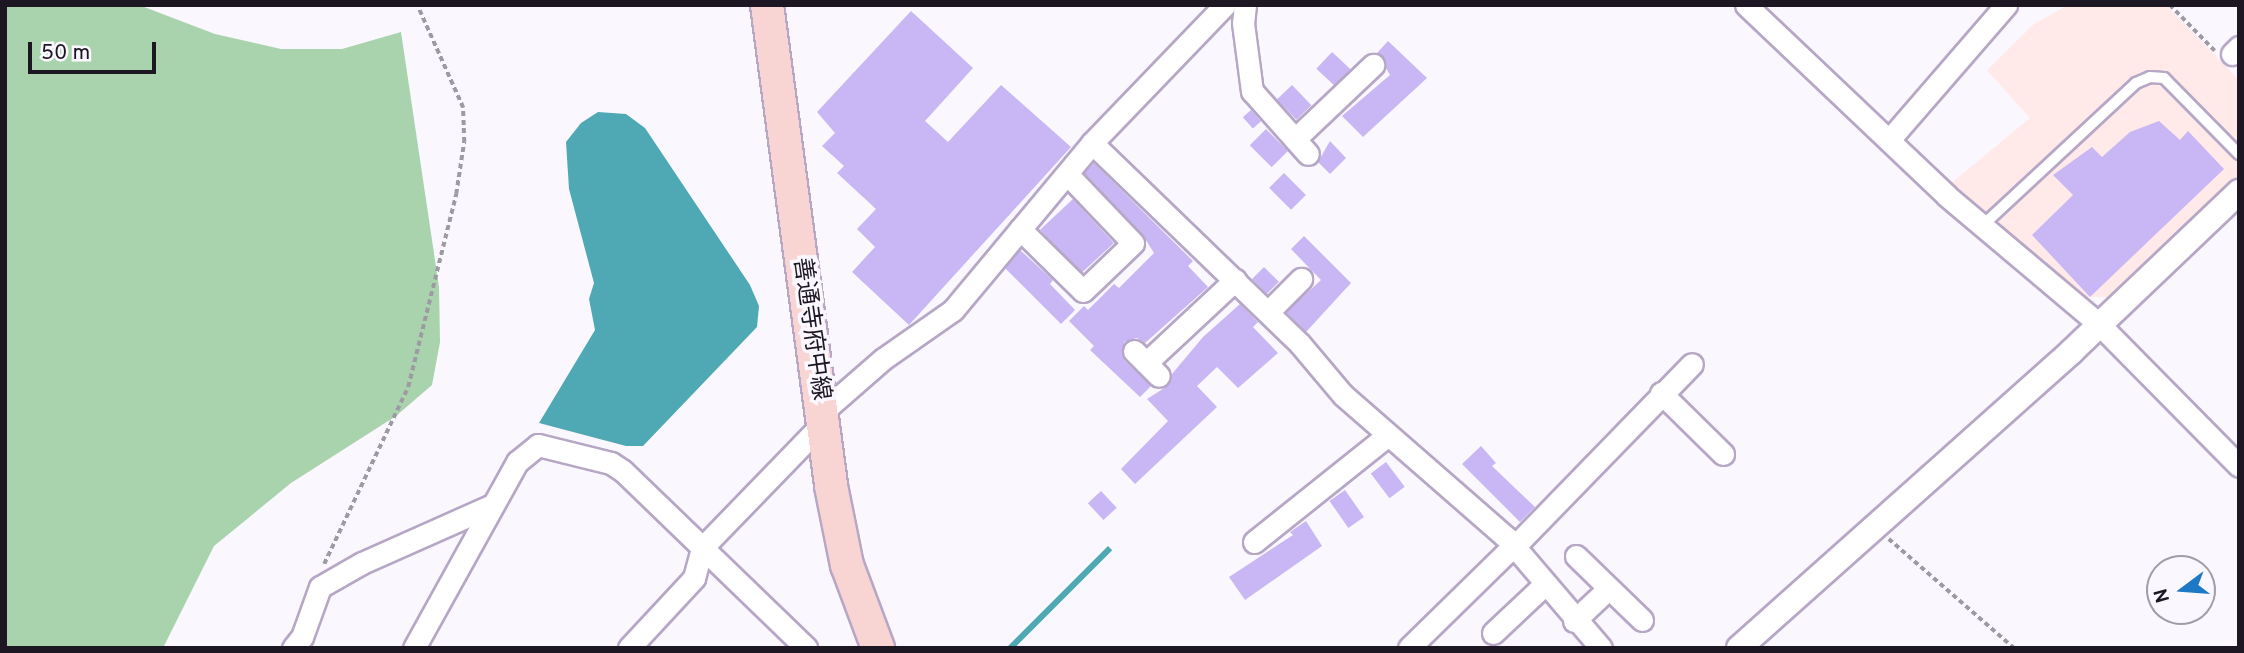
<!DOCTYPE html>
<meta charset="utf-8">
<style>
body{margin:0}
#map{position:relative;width:2244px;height:653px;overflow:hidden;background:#faf7fe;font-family:Overpass,"Noto Sans JP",sans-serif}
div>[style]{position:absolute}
.commercial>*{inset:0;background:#ffe9e9}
.green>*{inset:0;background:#a8d3ad}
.water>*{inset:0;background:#4fa9b4;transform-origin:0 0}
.building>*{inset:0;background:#c8b7f4;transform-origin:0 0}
.path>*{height:3.5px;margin-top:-1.75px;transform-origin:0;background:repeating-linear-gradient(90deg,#9e9aa3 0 5px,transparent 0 8.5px)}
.roads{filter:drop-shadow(2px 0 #b6a7c6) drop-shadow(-2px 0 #b6a7c6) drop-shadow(0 2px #b6a7c6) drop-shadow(0 -2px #b6a7c6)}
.service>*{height:10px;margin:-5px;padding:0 5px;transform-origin:5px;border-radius:5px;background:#fff}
.minor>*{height:21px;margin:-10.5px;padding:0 10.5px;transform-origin:10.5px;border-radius:10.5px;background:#fff}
.tertiary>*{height:24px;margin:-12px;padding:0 12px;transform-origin:12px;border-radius:12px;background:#fff}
.primary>*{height:32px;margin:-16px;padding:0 16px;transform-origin:16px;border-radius:16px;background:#f8d4d3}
span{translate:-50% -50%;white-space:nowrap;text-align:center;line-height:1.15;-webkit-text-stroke:7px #faf7fe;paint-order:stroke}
.street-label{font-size:24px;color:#1c1722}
.frame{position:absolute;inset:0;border:7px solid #1c1722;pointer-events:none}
.north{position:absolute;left:2146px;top:555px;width:70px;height:70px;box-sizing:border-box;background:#faf7fe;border:2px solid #a19da6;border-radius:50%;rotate:254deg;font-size:19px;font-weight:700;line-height:28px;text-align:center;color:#1c1722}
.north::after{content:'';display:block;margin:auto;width:24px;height:32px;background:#1d78c5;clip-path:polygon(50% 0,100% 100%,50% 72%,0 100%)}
.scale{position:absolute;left:28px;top:42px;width:128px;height:32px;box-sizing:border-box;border:4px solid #1c1722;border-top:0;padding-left:9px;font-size:21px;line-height:24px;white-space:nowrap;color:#1c1722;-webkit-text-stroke:5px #faf7fe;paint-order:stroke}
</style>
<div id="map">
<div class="commercial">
<div style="clip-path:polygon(2068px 5px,2166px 5px,2239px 80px,2239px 177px,2113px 297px,2083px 297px,1949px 185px,2030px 118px,1987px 70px,2034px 24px)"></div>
</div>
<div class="green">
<div style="clip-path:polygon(5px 5px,139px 5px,215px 34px,281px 49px,342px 49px,401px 32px,439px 287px,440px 342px,432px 385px,396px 416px,291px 483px,214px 546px,163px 648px,5px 648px)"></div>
</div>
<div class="water">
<div style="clip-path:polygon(598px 112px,626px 114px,645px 128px,750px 285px,759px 306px,757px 327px,643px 446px,626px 446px,539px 423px,595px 330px,589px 299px,594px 283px,569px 189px,566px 142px,581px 123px)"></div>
<div style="left:1108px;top:546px;width:6px;height:146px;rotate:45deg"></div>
</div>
<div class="building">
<div style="clip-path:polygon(911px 11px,973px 68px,925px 121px,948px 142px,1001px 85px,1071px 147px,909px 325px,852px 272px,875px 247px,857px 229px,876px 209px,837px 173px,844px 166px,822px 146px,835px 133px,817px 112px)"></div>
<div style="clip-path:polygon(1388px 41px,1427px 78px,1363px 137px,1342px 116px,1390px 75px,1377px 53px)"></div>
<div style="left:1332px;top:52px;width:25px;height:23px;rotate:43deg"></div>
<div style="left:1292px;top:85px;width:28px;height:21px;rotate:46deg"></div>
<div style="left:1251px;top:110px;width:15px;height:11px;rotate:48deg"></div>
<div style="clip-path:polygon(2159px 121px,2180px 140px,2188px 131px,2224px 169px,2090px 297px,2032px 235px,2073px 195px,2053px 175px,2092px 147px,2102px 157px,2130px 132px)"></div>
<div style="left:1266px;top:129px;width:31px;height:23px;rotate:45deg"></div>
<div style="clip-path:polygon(1330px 141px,1346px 158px,1330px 174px,1318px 162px)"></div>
<div style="clip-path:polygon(1094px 163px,1193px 261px,1188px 266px,1208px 287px,1145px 343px,1137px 338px,1124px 342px,1124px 360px,1151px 386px,1140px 397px,1090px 350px,1094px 346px,1069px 321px,1084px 306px,1088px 310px,1114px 284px,1119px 288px,1154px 253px,1142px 234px,1084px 173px)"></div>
<div style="left:1284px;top:173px;width:31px;height:21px;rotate:45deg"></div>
<div style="left:1073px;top:199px;width:60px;height:45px;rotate:47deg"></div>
<div style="clip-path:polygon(1304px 236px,1351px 283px,1306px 332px,1286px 312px,1321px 280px,1291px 249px)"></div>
<div style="clip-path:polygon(1020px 250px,1053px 280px,1050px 284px,1075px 310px,1061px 324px,1005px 268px)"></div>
<div style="left:1264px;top:267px;width:21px;height:17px;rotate:45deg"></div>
<div style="clip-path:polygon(1240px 304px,1258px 322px,1253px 327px,1278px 353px,1238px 388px,1217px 367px,1197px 386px,1217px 407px,1135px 484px,1121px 469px,1168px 421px,1147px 399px,1169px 385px,1172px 374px,1203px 337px)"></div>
<div style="clip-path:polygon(1481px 446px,1496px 463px,1492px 466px,1535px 507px,1520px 522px,1462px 464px)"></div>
<div style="left:1386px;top:462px;width:31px;height:19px;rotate:53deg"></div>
<div style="left:1345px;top:490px;width:33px;height:19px;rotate:55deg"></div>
<div style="left:1101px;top:491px;width:23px;height:18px;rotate:47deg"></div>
<div style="clip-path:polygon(1306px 521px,1322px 546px,1245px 600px,1229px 577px,1293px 535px,1290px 532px)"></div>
</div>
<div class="path">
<div style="left:2170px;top:5px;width:64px;rotate:45.6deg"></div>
<div style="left:1889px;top:539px;width:166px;rotate:41.1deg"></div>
<div style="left:324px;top:564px;width:196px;rotate:-64.6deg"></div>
<div style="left:408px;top:387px;width:199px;rotate:-76deg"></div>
<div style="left:456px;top:194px;width:53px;rotate:-81.3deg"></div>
<div style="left:464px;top:142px;width:34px;rotate:-92deg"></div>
<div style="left:463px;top:108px;width:113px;rotate:-114.1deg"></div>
</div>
<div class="roads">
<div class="service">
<div style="left:1982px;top:226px;width:210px;rotate:-42.9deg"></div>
<div style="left:2136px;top:83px;width:15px;rotate:-23deg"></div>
<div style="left:2150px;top:77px;width:14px;rotate:4deg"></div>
<div style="left:2164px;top:78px;width:107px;rotate:45.4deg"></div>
</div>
<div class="minor">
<div style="left:1245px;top:5px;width:18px;rotate:96deg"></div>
<div style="left:1243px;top:23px;width:69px;rotate:82.5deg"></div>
<div style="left:1252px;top:91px;width:84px;rotate:48.4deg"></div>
<div style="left:1746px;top:5px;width:277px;rotate:43.5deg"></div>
<div style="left:1947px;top:196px;width:199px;rotate:40.1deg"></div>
<div style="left:2099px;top:324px;width:199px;rotate:45.4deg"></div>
<div style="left:2232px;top:54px;width:10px;rotate:-45deg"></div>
<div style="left:1295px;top:139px;width:108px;rotate:-43.5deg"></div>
<div style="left:1889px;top:140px;width:179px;rotate:-49.1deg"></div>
<div style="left:1092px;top:143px;width:289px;rotate:44deg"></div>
<div style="left:1300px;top:344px;width:67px;rotate:49.9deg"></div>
<div style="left:1343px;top:395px;width:219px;rotate:41.1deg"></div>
<div style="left:1508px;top:539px;width:143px;rotate:49.5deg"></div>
<div style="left:1020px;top:229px;width:88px;rotate:44.5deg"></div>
<div style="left:1083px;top:291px;width:69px;rotate:-43.8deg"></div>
<div style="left:1133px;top:243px;width:95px;rotate:-133.7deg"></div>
<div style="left:1268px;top:312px;width:47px;rotate:-45deg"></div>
<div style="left:1134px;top:351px;width:35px;rotate:45deg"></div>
<div style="left:1146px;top:363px;width:122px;rotate:-43deg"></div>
<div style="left:1661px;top:393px;width:87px;rotate:44.5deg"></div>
<div style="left:821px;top:413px;width:82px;rotate:-41.1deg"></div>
<div style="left:883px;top:359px;width:85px;rotate:-35deg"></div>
<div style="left:953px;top:310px;width:217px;rotate:-50.2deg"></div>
<div style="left:1092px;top:143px;width:192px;rotate:-46.1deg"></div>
<div style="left:1254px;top:542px;width:171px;rotate:-38.6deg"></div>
<div style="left:1514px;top:547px;width:255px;rotate:-45.8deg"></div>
<div style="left:1576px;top:556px;width:92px;rotate:44.1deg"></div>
<div style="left:1574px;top:621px;width:48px;rotate:-43.3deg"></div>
<div style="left:1493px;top:633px;width:70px;rotate:-43.3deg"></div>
<div style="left:293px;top:648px;width:14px;rotate:-51deg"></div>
<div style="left:302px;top:637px;width:53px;rotate:-70.2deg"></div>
<div style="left:320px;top:587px;width:48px;rotate:-29.7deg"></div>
<div style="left:362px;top:563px;width:140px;rotate:-24deg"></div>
<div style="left:414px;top:648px;width:213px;rotate:-61deg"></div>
<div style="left:517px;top:462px;width:27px;rotate:-39deg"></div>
<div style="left:538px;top:445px;width:75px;rotate:13.9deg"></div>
<div style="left:611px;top:463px;width:14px;rotate:34deg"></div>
<div style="left:623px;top:471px;width:255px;rotate:44deg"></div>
<div style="left:629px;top:648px;width:96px;rotate:-47.1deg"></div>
<div style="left:694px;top:578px;width:31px;rotate:-75deg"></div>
<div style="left:702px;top:548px;width:174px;rotate:-45.9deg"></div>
<div style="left:1409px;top:648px;width:146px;rotate:-44.4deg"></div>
</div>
<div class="tertiary">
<div style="left:1739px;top:648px;width:446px;rotate:-41.7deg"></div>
<div style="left:2072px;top:351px;width:231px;rotate:-43.6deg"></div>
</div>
<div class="primary">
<div style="left:767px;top:5px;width:485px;rotate:82.4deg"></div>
<div style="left:831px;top:486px;width:81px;rotate:78.6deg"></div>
<div style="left:847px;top:565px;width:89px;rotate:69.5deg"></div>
</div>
</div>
<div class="street-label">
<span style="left:810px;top:329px;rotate:82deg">善通寺府中線</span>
</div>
<div class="frame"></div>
<div class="north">N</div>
<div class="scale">50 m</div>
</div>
